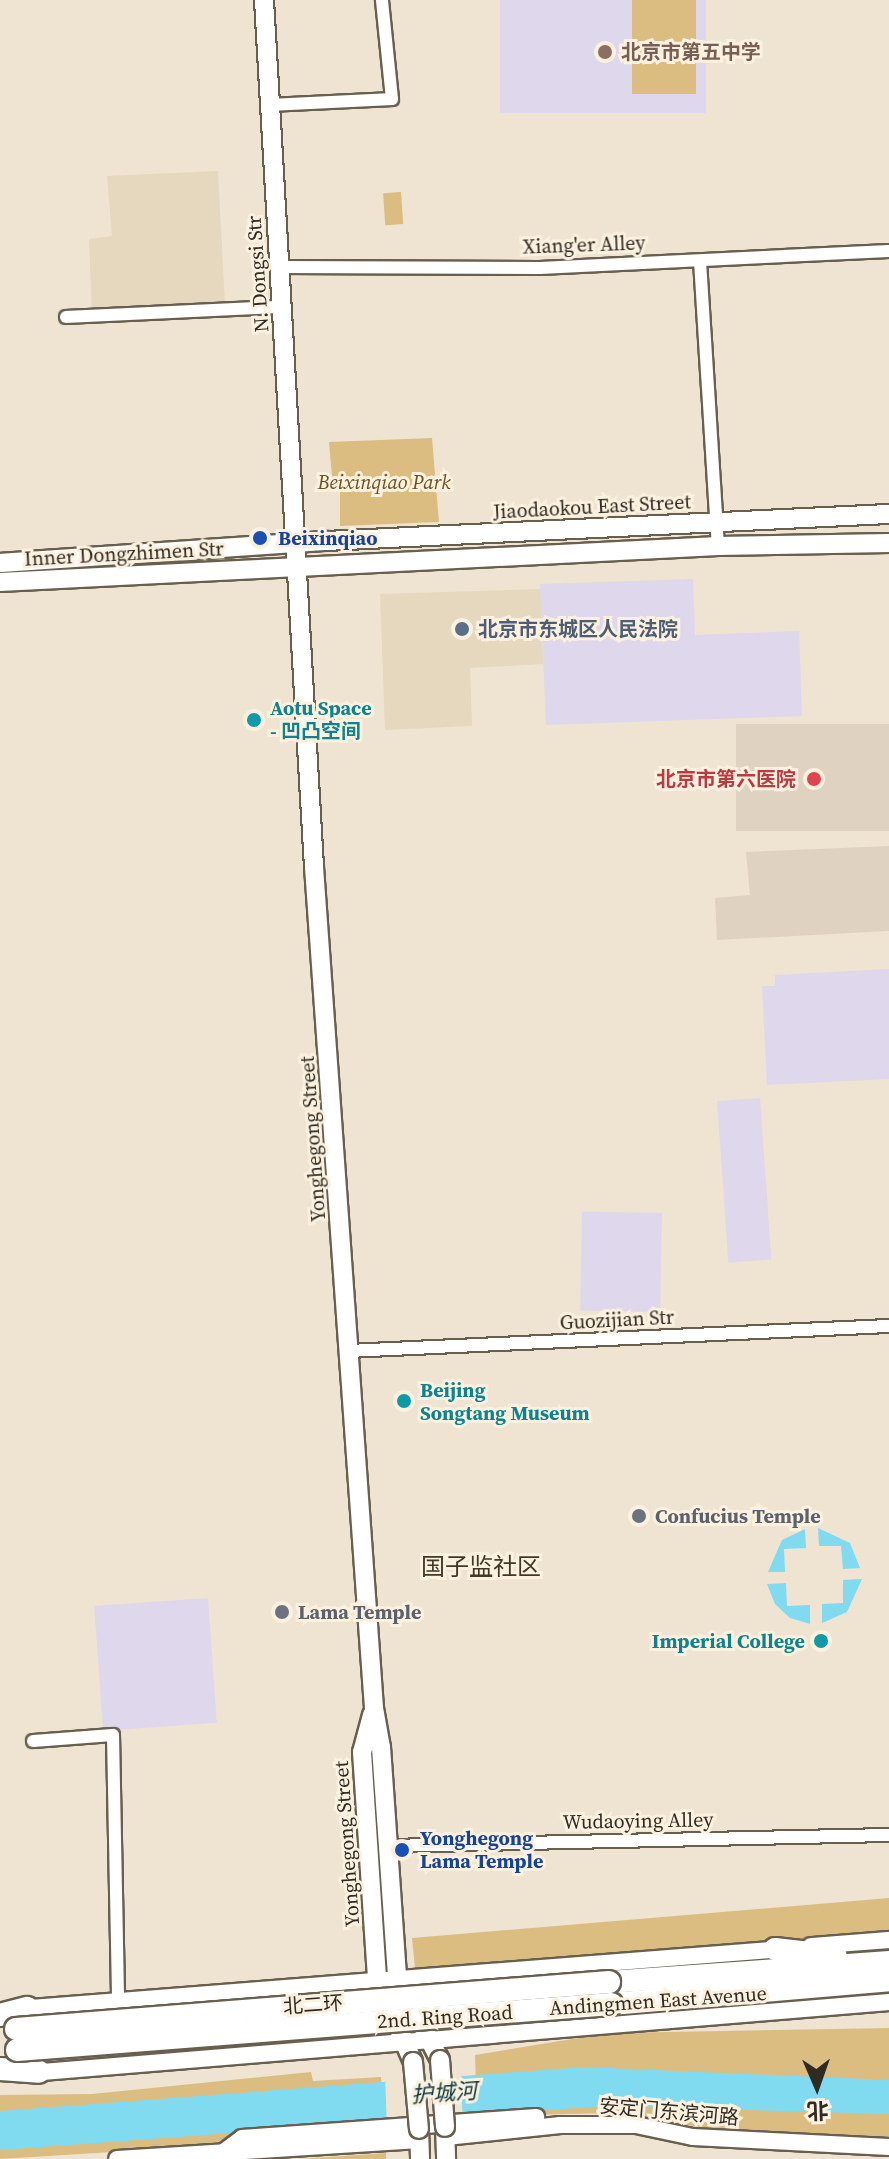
<!DOCTYPE html>
<meta charset="utf-8">
<style>
body{margin:0}
#map{position:relative;width:889px;height:2159px;overflow:hidden;background:#eee4d1;font-family:"Source Serif 4","Noto Sans SC",serif}
div>[style]{position:absolute}
.built>*{inset:0;background:#e6d8bf}
.education>*{inset:0;background:#dfd7ec;transform-origin:0 0}
.medical>*{inset:0;background:#e0d2c0;transform-origin:0 0}
.green>*{inset:0;background:#dbbd82;transform-origin:0 0}
.water>*{inset:0;background:#80daf0}
.pier>*{inset:0;background:#eee4d1;transform-origin:0 0}
.roads{filter:drop-shadow(2px 0 #685f4f) drop-shadow(-2px 0 #685f4f) drop-shadow(0 2px #685f4f) drop-shadow(0 -2px #685f4f)}
.street>*{height:12px;margin:-6px;padding:0 6px;transform-origin:6px;border-radius:6px;background:#fff}
.secondary>*{height:16px;margin:-8px;padding:0 8px;transform-origin:8px;border-radius:8px;background:#fff}
.primary>*{height:18px;margin:-9px;padding:0 9px;transform-origin:9px;border-radius:9px;background:#fff}
.highway>*{height:22px;margin:-11px;padding:0 11px;transform-origin:11px;border-radius:11px;background:#fff}
.bridges{filter:drop-shadow(2px 0 #685f4f) drop-shadow(-2px 0 #685f4f) drop-shadow(0 2px #685f4f) drop-shadow(0 -2px #685f4f)}
.primary-bridge>*{height:18px;margin:-9px;padding:0 9px;transform-origin:9px;border-radius:9px;background:#fff}
.highway-bridge>*{height:22px;margin:-11px;padding:0 11px;transform-origin:11px;border-radius:11px;background:#fff}
.dots>*{width:22px;height:22px;translate:-50% -50%;box-sizing:border-box;border:4px solid #fbf1de;border-radius:50%}
span{translate:-50% -50%;white-space:nowrap;text-align:center;line-height:1.15;-webkit-text-stroke:6px #fbf1de;paint-order:stroke}
.education-label{font-size:20px;color:#785e54;font-weight:700}
.left{translate:0 -50%;text-align:left}
.street-label{font-size:20px;color:#2f2b24}
.park-label{font-size:20px;color:#6a5221;font-style:italic}
.transit-label{font-size:20px;color:#164399;font-weight:700}
.service-label{font-size:20px;color:#4e5e75;font-weight:700}
.culture-label{font-size:20px;color:#0d838f;font-weight:700}
.right{translate:-100% -50%;text-align:right}
.health-label{font-size:20px;color:#be3a42;font-weight:700}
.worship-label{font-size:20px;color:#5b616d;font-weight:700}
.water-label{font-size:22px;color:#09363f;font-style:italic}
.quarter-label{font-size:24px;color:#403829}
.north{position:absolute;left:777px;top:2047px;width:80px;height:80px;-webkit-text-stroke:6px #fbf1de;paint-order:stroke;rotate:178deg;font-size:22px;font-weight:700;line-height:32px;text-align:center;color:#2f2b24}
.north::after{content:'';display:block;margin:auto;width:28px;height:36px;background:#2f2b24;clip-path:polygon(50% 0,100% 100%,50% 72%,0 100%)}
</style>
<div id="map">
<div class="built">
<div style="clip-path:polygon(218px 171px,225px 305px,92px 314px,89px 239px,112px 236px,107px 176px)"></div>
<div style="clip-path:polygon(541px 589px,543px 664px,470px 668px,472px 726px,385px 730px,380px 594px)"></div>
</div>
<div class="education">
<div style="left:500px;top:0;width:206px;height:113px"></div>
<div style="clip-path:polygon(693px 579px,695px 635px,799px 631px,802px 716px,546px 725px,540px 584px)"></div>
<div style="clip-path:polygon(889px 969px,889px 1079px,767px 1085px,762px 986px,775px 986px,775px 975px)"></div>
<div style="left:760px;top:1098px;width:162px;height:43px;rotate:86deg"></div>
<div style="left:662px;top:1213px;width:99px;height:80px;rotate:91deg"></div>
<div style="left:208px;top:1598px;width:125px;height:114px;rotate:86deg"></div>
</div>
<div class="medical">
<div style="left:889px;top:724px;width:107px;height:153px;rotate:90deg"></div>
<div style="clip-path:polygon(889px 846px,889px 931px,717px 940px,715px 898px,750px 895px,746px 852px)"></div>
</div>
<div class="green">
<div style="left:632px;top:0;width:64px;height:94px"></div>
<div style="left:401px;top:192px;width:32px;height:18px;rotate:86deg"></div>
<div style="clip-path:polygon(432px 438px,439px 522px,340px 526px,340px 483px,332px 476px,329px 442px)"></div>
<div style="clip-path:polygon(889px 1898px,889px 1934px,415px 1968px,412px 1938px)"></div>
<div style="clip-path:polygon(889px 2028px,889px 2137px,706px 2128px,616px 2113px,477px 2116px,475px 2055px,609px 2033px)"></div>
<div style="clip-path:polygon(311px 2072px,313px 2081px,381px 2077px,384px 2123px,236px 2133px,209px 2146px,0 2159px,0 2095px,92px 2094px)"></div>
<div style="clip-path:polygon(386px 2153px,386px 2159px,301px 2159px)"></div>
</div>
<div class="water">
<div style="clip-path:polygon(818px 1528px,850px 1543px,860px 1568px,843px 1569px,841px 1546px,819px 1546px)"></div>
<div style="clip-path:polygon(805px 1529px,806px 1548px,784px 1549px,785px 1572px,768px 1572px,782px 1540px)"></div>
<div style="clip-path:polygon(862px 1579px,847px 1612px,822px 1623px,822px 1604px,843px 1603px,843px 1580px)"></div>
<div style="clip-path:polygon(786px 1583px,787px 1606px,810px 1605px,810px 1624px,790px 1618px,775px 1604px,767px 1584px)"></div>
<div style="clip-path:polygon(584px 2067px,889px 2080px,889px 2114px,603px 2106px,0 2150px,0 2111px)"></div>
</div>
<div class="pier">
<div style="left:461px;top:2072px;width:47px;height:76px;rotate:88deg"></div>
</div>
<div class="roads">
<div class="street">
<div style="left:270px;top:105px;width:122px;rotate:-2.8deg"></div>
<div style="left:392px;top:99px;width:100px;rotate:-95.8deg"></div>
<div style="left:700px;top:261px;width:286px;rotate:86.4deg"></div>
<div style="left:280px;top:267px;width:260px;rotate:0.2deg"></div>
<div style="left:540px;top:268px;width:349px;rotate:-2.8deg"></div>
<div style="left:66px;top:317px;width:216px;rotate:-2.7deg"></div>
<div style="left:348px;top:1351px;width:542px;rotate:-2.65deg"></div>
<div style="left:33px;top:1741px;width:80px;rotate:-4.3deg"></div>
<div style="left:113px;top:1735px;width:265px;rotate:88.9deg"></div>
<div style="left:388px;top:1846px;width:501px;rotate:-1.26deg"></div>
</div>
<div class="secondary">
<div style="left:811px;top:1946px;width:78px;rotate:-4.4deg"></div>
<div style="left:18px;top:2009px;width:768px;rotate:-4.48deg"></div>
<div style="left:30px;top:2073px;width:862px;rotate:-4.72deg"></div>
<div style="left:446px;top:2137px;width:115px;rotate:-6deg"></div>
<div style="left:560px;top:2125px;width:76px"></div>
<div style="left:636px;top:2125px;width:58px;rotate:11.9deg"></div>
<div style="left:693px;top:2137px;width:196px;rotate:2.9deg"></div>
<div style="left:225px;top:2151px;width:21px;rotate:-37deg"></div>
<div style="left:242px;top:2138px;width:295px;rotate:-4.1deg"></div>
<div style="left:117px;top:2159px;width:303px;rotate:-3.6deg"></div>
</div>
<div class="primary">
<div style="left:264px;top:0;width:868px;rotate:86.7deg"></div>
<div style="left:314px;top:867px;width:843px;rotate:85.92deg"></div>
<div style="left:374px;top:1708px;width:40px;rotate:80deg"></div>
<div style="left:381px;top:1747px;width:231px;rotate:86deg"></div>
<div style="left:397px;top:1977px;width:93px;rotate:62.6deg"></div>
<div style="left:0;top:563px;width:327px;rotate:-3.9deg"></div>
<div style="left:326px;top:541px;width:564px;rotate:-2.75deg"></div>
<div style="left:0;top:582px;width:719px;rotate:-2.87deg"></div>
<div style="left:718px;top:546px;width:171px;rotate:-1deg"></div>
<div style="left:372px;top:1715px;width:38px;rotate:105deg"></div>
<div style="left:362px;top:1752px;width:226px;rotate:86.2deg"></div>
<div style="left:377px;top:1978px;width:91px;rotate:66.8deg"></div>
<div style="left:445px;top:2127px;width:32px;rotate:88deg"></div>
<div style="left:419px;top:2129px;width:30px;rotate:88deg"></div>
</div>
<div class="highway">
<div style="left:775px;top:1949px;width:61px;rotate:6.5deg"></div>
<div style="left:609px;top:1982px;width:281px;rotate:-4.1deg"></div>
<div style="left:611px;top:2004px;width:279px;rotate:-4.9deg"></div>
<div style="left:0;top:2015px;width:28px;rotate:-15deg"></div>
<div style="left:0;top:2069px;width:39px;rotate:4deg"></div>
</div>
</div>
<div class="bridges">
<div class="primary-bridge">
<div style="left:440px;top:2060px;width:67px;rotate:85.7deg"></div>
<div style="left:413px;top:2062px;width:67px;rotate:84.9deg"></div>
</div>
<div class="highway-bridge">
<div style="left:16px;top:2029px;width:595px;rotate:-4.53deg"></div>
<div style="left:17px;top:2050px;width:596px;rotate:-4.43deg"></div>
</div>
</div>
<div class="dots">
<div style="left:605px;top:52px;background:#8d6e63"></div>
<div style="left:260px;top:538px;background:#1a4fb4"></div>
<div style="left:462px;top:629px;background:#5c6f8a"></div>
<div style="left:254px;top:720px;background:#0f9aa8"></div>
<div style="left:814px;top:779px;background:#e0444e"></div>
<div style="left:404px;top:1401px;background:#0f9aa8"></div>
<div style="left:639px;top:1516px;background:#6b7280"></div>
<div style="left:282px;top:1612px;background:#6b7280"></div>
<div style="left:821px;top:1641px;background:#0f9aa8"></div>
<div style="left:402px;top:1850px;background:#1a4fb4"></div>
</div>
<div class="education-label">
<span class="left" style="left:621px;top:52px">北京市第五中学</span>
</div>
<div class="street-label">
<span style="left:584px;top:245px;rotate:-2deg">Xiang'er Alley</span>
<span style="left:258px;top:274px;rotate:-94deg">N. Dongsi Str</span>
<span style="left:592px;top:507px;rotate:-3deg">Jiaodaokou East Street</span>
<span style="left:124px;top:554px;rotate:-3deg">Inner Dongzhimen Str</span>
<span style="left:313px;top:1139px;rotate:-94deg">Yonghegong Street</span>
<span style="left:617px;top:1320px;rotate:-3deg">Guozijian Str</span>
<span style="left:638px;top:1821px;rotate:-1deg">Wudaoying Alley</span>
<span style="left:347px;top:1844px;rotate:-94deg">Yonghegong Street</span>
<span style="left:658px;top:2001px;rotate:-4deg">Andingmen East Avenue</span>
<span style="left:313px;top:2005px;rotate:-4deg">北二环</span>
<span style="left:445px;top:2017px;rotate:-4deg">2nd. Ring Road</span>
<span style="left:669px;top:2112px;rotate:5deg">安定门东滨河路</span>
</div>
<div class="park-label">
<span style="left:384px;top:482px">Beixinqiao Park</span>
</div>
<div class="transit-label">
<span class="left" style="left:278px;top:538px">Beixinqiao</span>
<span class="left" style="left:420px;top:1850px">Yonghegong<br>Lama Temple</span>
</div>
<div class="service-label">
<span class="left" style="left:478px;top:629px">北京市东城区人民法院</span>
</div>
<div class="culture-label">
<span class="left" style="left:270px;top:720px">Aotu Space<br>- 凹凸空间</span>
<span class="left" style="left:420px;top:1402px">Beijing<br>Songtang Museum</span>
<span class="right" style="left:805px;top:1641px">Imperial College</span>
</div>
<div class="health-label">
<span class="right" style="left:796px;top:779px">北京市第六医院</span>
</div>
<div class="worship-label">
<span class="left" style="left:655px;top:1516px">Confucius Temple</span>
<span class="left" style="left:298px;top:1612px">Lama Temple</span>
</div>
<div class="water-label">
<span style="left:444px;top:2093px;rotate:-4deg">护城河</span>
</div>
<div class="quarter-label">
<span style="left:481px;top:1567px">国子监社区</span>
</div>
<div class="north">北</div>
</div>
